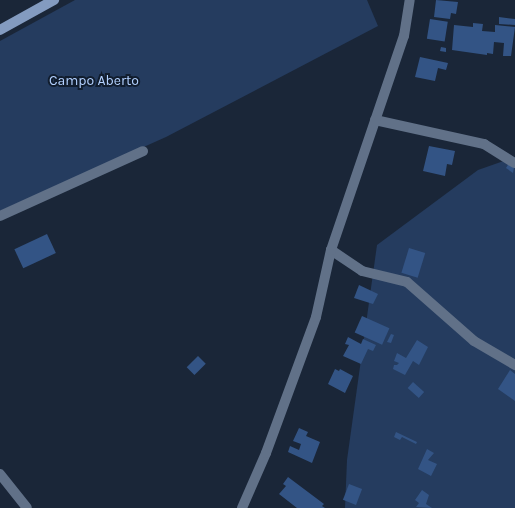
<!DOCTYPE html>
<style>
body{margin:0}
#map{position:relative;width:515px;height:508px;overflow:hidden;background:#1a2638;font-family:Karla,sans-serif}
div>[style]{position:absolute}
.green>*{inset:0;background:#253c5f}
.building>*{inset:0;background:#335485;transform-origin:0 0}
.street>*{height:10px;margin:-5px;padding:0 5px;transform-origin:5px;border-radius:5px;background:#617188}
.secondary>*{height:10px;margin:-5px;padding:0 5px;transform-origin:5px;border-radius:5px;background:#839bc0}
span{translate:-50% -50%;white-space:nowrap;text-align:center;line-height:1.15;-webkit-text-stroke:4px #111d2e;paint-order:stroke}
.park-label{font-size:14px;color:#b3d1ff}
</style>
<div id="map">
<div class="green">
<div style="clip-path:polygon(75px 0,367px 0,378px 26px,166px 137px,0 211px,0 41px)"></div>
<div style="clip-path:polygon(515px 157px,515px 508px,345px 508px,347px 460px,377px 245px,478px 170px)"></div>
</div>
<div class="building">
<div style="clip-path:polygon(436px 0,458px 2px,456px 14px,451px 13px,450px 19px,434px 17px)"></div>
<div style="clip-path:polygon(499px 17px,515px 19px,515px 25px,499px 24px)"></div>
<div style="left:430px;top:19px;width:18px;height:20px;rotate:9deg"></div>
<div style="clip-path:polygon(473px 23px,483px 24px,482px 31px,495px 32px,495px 25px,515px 27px,511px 56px,503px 56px,504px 43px,494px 42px,493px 54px,487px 53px,487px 55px,452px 50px,454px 25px,473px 27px)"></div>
<div style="clip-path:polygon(441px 47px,446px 48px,446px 52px,440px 51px)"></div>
<div style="clip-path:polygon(420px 57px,448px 63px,446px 70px,438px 68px,435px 81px,415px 77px)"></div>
<div style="clip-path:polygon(429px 146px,455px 151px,452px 165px,447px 164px,445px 176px,423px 171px)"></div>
<div style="clip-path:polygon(511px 160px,515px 162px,513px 173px,506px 168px)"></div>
<div style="left:47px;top:234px;width:21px;height:36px;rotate:65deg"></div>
<div style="left:409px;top:248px;width:17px;height:26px;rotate:17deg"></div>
<div style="clip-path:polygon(359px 285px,378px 294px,373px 304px,354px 298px)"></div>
<div style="left:362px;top:316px;width:30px;height:18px;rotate:24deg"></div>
<div style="clip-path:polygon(391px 334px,394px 335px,391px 343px,387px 342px)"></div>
<div style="clip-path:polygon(348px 337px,361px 344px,363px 339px,376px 345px,373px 351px,368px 349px,361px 364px,343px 356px,349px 345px,345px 344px)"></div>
<div style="clip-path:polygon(417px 340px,428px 347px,419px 365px,413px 361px,405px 375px,393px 369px,394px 365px,397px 365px,399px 363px,394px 361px,397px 353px,406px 358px)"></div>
<div style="left:198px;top:356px;width:11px;height:16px;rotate:45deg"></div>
<div style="clip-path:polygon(335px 369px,339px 371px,340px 369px,353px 376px,345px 393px,328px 384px)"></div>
<div style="clip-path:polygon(510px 370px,515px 374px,515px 401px,498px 389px)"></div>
<div style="left:413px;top:382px;width:15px;height:8px;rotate:42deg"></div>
<div style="clip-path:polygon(299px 428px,308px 432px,306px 436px,320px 442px,312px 463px,288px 452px,290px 446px,299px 450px,301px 444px,293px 441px)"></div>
<div style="clip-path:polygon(396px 432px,417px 442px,416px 444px,402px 437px,400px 440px,394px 437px)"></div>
<div style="clip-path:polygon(427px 449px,434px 453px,428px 460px,437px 464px,431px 476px,418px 469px)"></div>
<div style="clip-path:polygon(288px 477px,324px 504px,322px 506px,325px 508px,297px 508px,279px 494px,286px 486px,283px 484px)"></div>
<div style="left:349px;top:484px;width:14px;height:17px;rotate:21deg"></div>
<div style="clip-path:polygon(422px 490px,429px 495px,426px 504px,432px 508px,416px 507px,419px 503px,415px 500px)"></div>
</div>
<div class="street">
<div style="left:375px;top:120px;width:112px;rotate:12.4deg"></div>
<div style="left:484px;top:144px;width:36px;rotate:32deg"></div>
<div style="left:0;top:216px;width:157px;rotate:-24.4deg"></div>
<div style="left:331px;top:250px;width:37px;rotate:34deg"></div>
<div style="left:362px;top:271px;width:46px;rotate:13.7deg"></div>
<div style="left:407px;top:282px;width:89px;rotate:41.4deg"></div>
<div style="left:474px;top:341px;width:48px;rotate:30.3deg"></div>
<div style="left:0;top:474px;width:43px;rotate:51.5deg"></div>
<div style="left:242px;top:508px;width:60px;rotate:-66.4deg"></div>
<div style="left:266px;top:453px;width:145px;rotate:-69.8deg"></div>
<div style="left:316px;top:317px;width:69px;rotate:-77.4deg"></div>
<div style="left:331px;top:250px;width:226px;rotate:-71.2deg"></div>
<div style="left:404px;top:36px;width:36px;rotate:-81deg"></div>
</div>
<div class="secondary">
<div style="left:0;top:30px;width:62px;rotate:-29.1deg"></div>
</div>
<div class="park-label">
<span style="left:94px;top:81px">Campo Aberto</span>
</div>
</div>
